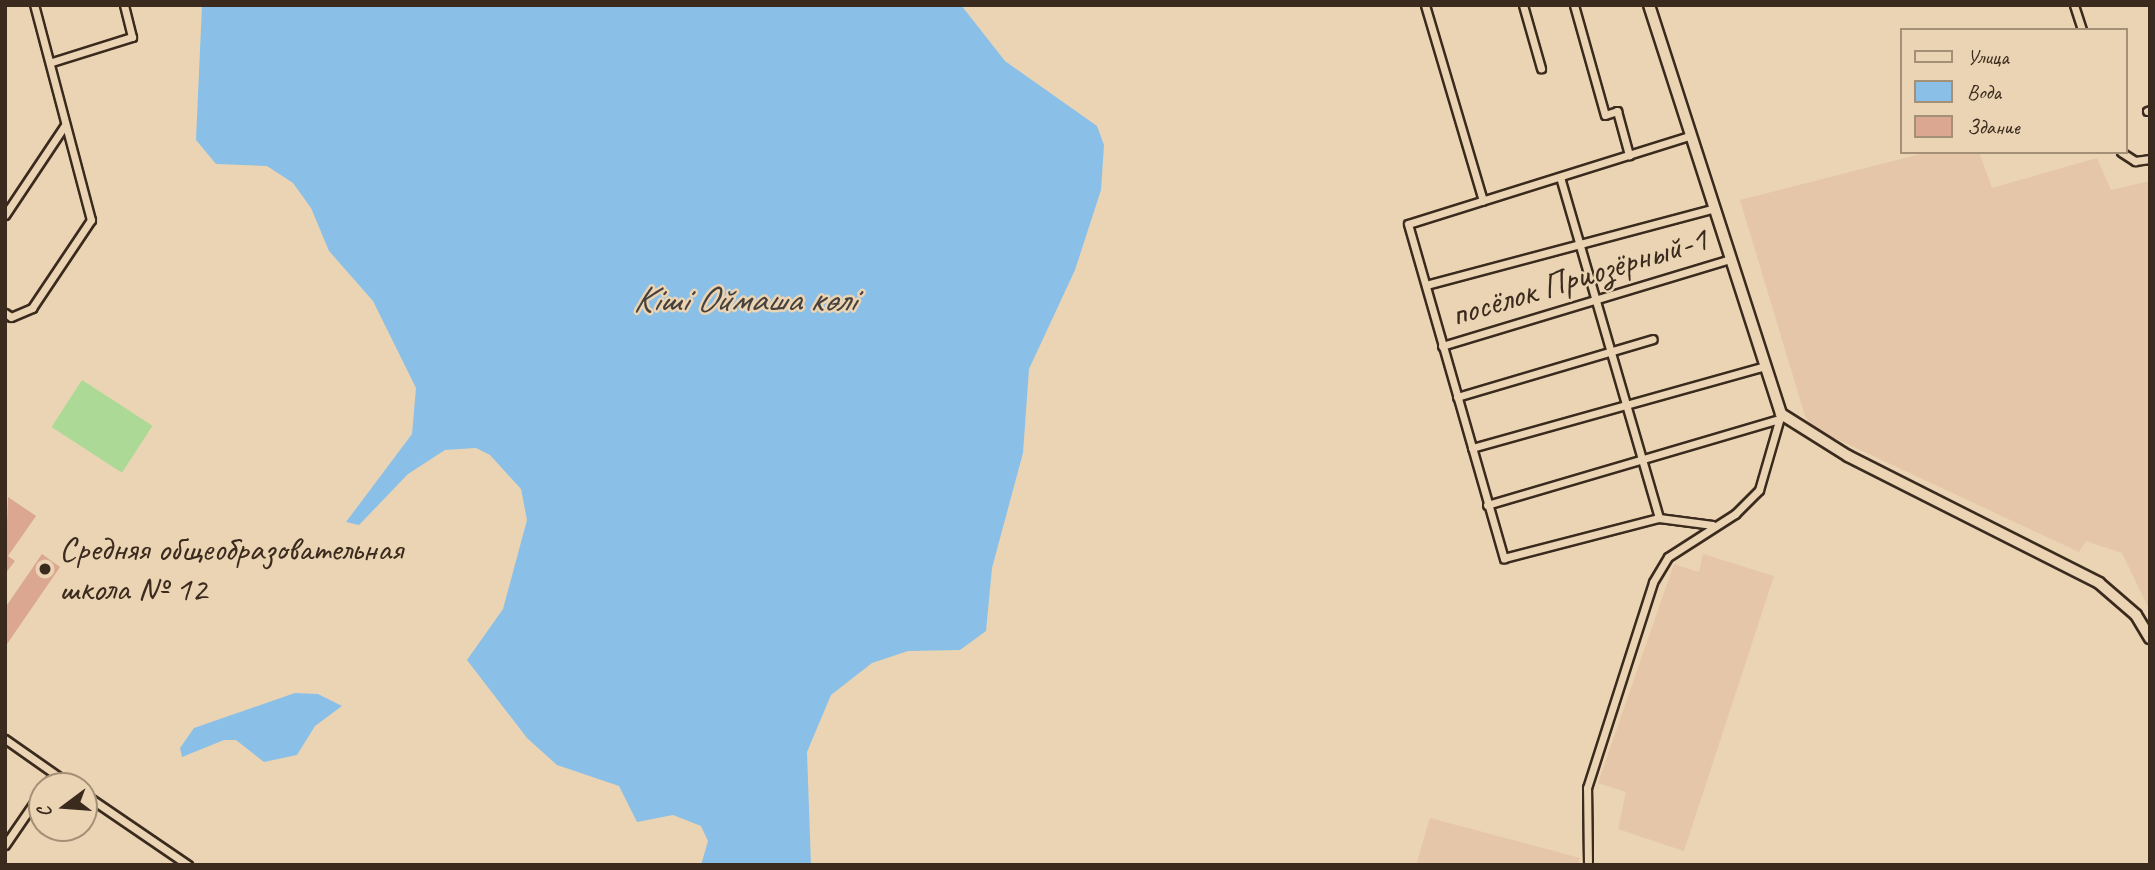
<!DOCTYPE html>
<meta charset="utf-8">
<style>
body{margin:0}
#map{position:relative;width:2155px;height:870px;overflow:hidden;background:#ead4b3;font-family:Caveat,sans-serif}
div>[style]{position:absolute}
.built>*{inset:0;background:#e6c6a8}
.green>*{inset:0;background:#add997;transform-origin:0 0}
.water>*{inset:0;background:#8ac0e8}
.building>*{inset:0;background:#dba790}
.roads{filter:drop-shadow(2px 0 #3b2a1e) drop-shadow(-2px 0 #3b2a1e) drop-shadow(0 2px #3b2a1e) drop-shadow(0 -2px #3b2a1e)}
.street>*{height:7px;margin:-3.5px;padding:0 3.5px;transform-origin:3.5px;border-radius:3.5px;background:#ead4b3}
.secondary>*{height:10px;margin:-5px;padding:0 5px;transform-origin:5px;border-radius:5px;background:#ead4b3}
.dots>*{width:19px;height:19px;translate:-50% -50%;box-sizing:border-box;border:4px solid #ead4b3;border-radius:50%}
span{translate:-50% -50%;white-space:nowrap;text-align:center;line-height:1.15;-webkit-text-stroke:5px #ead4b3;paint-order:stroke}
.street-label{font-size:35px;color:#3b2a1e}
.poi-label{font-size:35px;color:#3b2a1e}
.left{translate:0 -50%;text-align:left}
.water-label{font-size:37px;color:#47403c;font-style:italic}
.frame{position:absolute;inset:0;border:7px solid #3b2a1e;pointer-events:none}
.legend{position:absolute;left:1900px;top:28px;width:228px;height:126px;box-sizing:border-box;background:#ead4b3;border:2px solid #a49077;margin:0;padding:9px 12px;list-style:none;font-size:21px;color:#3b2a1e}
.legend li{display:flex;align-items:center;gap:14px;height:35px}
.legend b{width:35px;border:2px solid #a49077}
.north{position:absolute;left:28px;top:772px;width:70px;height:70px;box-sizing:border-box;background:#ead4b3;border:2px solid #a49077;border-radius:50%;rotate:254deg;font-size:19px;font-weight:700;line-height:28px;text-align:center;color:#3b2a1e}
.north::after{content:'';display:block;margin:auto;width:24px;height:32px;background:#3b2a1e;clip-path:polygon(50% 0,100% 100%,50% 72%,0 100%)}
</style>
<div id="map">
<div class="built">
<div style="clip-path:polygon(1929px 152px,1979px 152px,1992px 188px,2097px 158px,2111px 190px,2150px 181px,2150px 611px,2122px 553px,2086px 541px,2079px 552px,1813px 428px,1805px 416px,1740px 200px)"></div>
<div style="clip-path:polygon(1703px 554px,1774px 576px,1684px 851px,1618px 829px,1626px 792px,1598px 783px,1674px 564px,1699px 572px)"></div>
<div style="clip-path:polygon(1430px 818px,1580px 858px,1578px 865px,1416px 865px)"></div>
</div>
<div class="green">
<div style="left:82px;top:380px;width:84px;height:56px;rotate:33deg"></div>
</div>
<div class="water">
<div style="clip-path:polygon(202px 5px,961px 5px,1005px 61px,1097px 126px,1104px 145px,1101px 190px,1075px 270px,1029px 369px,1023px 453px,992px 568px,986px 631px,960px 650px,908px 651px,872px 663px,831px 695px,807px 752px,811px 865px,701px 865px,708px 841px,701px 826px,673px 815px,637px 822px,619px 786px,557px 765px,527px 738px,467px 660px,503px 609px,527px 520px,521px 489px,490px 455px,476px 448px,445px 450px,408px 474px,359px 525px,346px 522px,412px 434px,416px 388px,373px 301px,329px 251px,311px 208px,293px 183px,267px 166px,216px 164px,196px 140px)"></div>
<div style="clip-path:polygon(295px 693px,318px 694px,342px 706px,315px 726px,297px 755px,264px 762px,236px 740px,224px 740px,182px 757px,180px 748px,194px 728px)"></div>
</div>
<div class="building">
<div style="clip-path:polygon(8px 497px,36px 516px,8px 556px,15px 561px,5px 574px)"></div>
<div style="clip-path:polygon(42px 554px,60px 567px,5px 647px,5px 608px)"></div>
</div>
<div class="roads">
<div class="street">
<div style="left:1425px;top:5px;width:204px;rotate:73.5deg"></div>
<div style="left:1523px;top:5px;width:66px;rotate:74.1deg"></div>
<div style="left:1574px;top:5px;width:114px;rotate:74.3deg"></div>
<div style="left:1605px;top:115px;width:13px;rotate:-18deg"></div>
<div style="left:1617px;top:111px;width:46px;rotate:74.7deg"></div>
<div style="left:2074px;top:5px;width:26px;rotate:72deg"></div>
<div style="left:52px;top:62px;width:84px;rotate:-17.4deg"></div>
<div style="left:132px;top:37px;width:33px;rotate:-104deg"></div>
<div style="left:2147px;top:111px;width:3px;rotate:-18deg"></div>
<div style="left:1689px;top:136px;width:294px;rotate:162.6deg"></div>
<div style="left:1408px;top:224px;width:348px;rotate:74deg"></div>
<div style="left:1504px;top:558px;width:160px;rotate:-14.5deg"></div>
<div style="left:1659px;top:518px;width:54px;rotate:7.4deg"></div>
<div style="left:2121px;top:152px;width:17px;rotate:33deg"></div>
<div style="left:2135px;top:161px;width:15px;rotate:-8deg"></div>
<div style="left:1560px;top:177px;width:355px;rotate:73.8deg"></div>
<div style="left:5px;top:215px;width:108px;rotate:-56.3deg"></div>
<div style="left:1426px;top:285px;width:296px;rotate:-14.9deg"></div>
<div style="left:5px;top:313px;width:7px;rotate:34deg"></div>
<div style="left:11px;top:317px;width:23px;rotate:-23deg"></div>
<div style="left:32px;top:308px;width:106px;rotate:-56.2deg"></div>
<div style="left:91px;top:220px;width:222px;rotate:-104.8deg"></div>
<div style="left:1442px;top:346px;width:301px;rotate:-16.8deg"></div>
<div style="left:1457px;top:397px;width:204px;rotate:-16.5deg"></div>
<div style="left:1472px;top:448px;width:305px;rotate:-15.6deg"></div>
<div style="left:1487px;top:505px;width:305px;rotate:-16.4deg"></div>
<div style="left:5px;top:739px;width:82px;rotate:35deg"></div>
<div style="left:46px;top:786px;width:14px;rotate:-56deg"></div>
<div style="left:84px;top:794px;width:126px;rotate:34.3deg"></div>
<div style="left:5px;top:845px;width:65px;rotate:-55.6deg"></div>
<div style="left:1588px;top:865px;width:77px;rotate:-90.7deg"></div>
<div style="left:1587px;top:788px;width:216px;rotate:-72.2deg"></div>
<div style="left:1653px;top:582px;width:29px;rotate:-59deg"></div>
<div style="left:1668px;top:557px;width:80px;rotate:-32.7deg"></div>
<div style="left:1735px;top:514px;width:34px;rotate:-45deg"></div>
<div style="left:1759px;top:490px;width:79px;rotate:-73.9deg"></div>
</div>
<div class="secondary">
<div style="left:1649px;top:5px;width:430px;rotate:72.1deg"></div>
<div style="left:1781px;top:414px;width:79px;rotate:32.1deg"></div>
<div style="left:1848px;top:456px;width:281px;rotate:26.8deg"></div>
<div style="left:2099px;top:583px;width:49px;rotate:40.9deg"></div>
<div style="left:2136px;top:615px;width:27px;rotate:59deg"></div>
</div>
</div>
<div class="dots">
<div style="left:45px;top:569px;background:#3b2a1e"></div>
</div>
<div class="street-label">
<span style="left:1579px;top:277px;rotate:-17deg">посёлок Приозёрный-1</span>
</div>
<div class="poi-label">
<span class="left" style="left:59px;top:569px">Средняя общеобразовательная<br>школа № 12</span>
</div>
<div class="water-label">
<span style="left:744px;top:299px">Кіші Оймаша көлi</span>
</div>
<div class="frame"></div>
<ul class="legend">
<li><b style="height:9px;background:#ead4b3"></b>Улица</li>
<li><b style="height:19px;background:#8ac0e8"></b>Вода</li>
<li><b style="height:19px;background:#dba790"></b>Здание</li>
</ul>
<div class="north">С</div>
</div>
